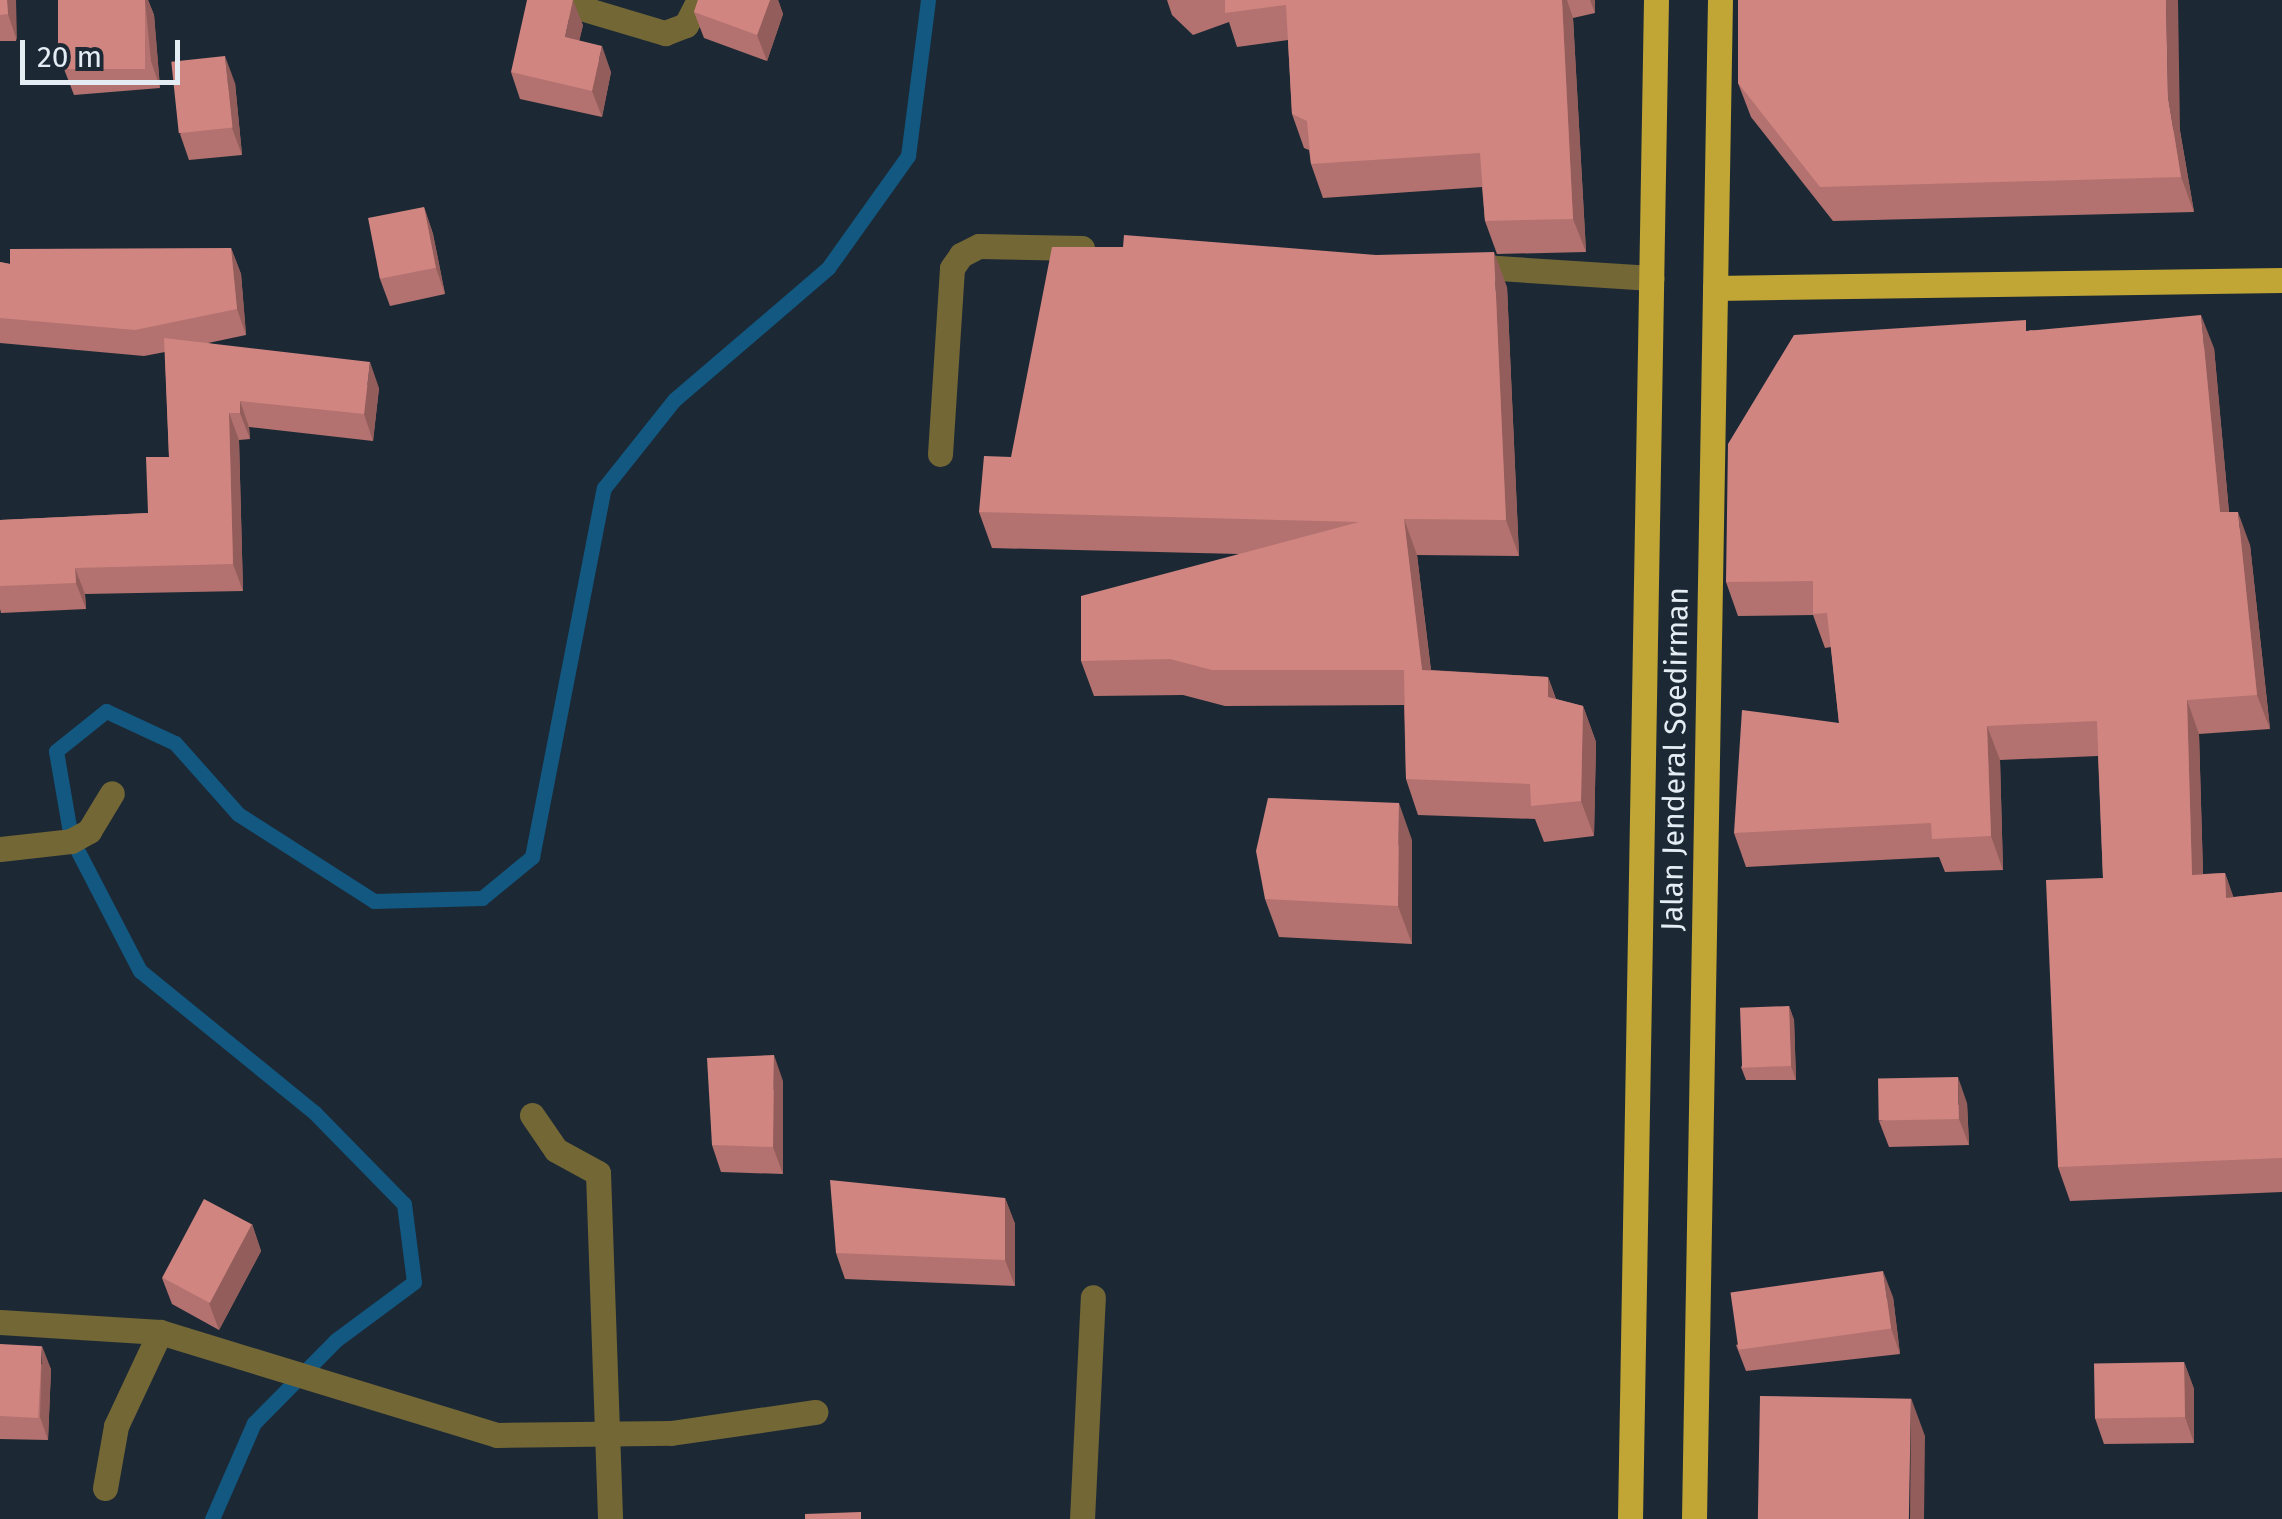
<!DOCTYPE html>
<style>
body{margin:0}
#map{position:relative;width:2282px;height:1519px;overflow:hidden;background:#1c2935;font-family:"Fira Sans",sans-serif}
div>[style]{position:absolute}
.stream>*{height:15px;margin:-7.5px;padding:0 7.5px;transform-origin:7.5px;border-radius:7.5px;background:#125881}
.minor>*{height:25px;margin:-12.5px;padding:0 12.5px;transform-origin:12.5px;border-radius:12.5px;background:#746736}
.major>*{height:25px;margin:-12.5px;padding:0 12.5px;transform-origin:12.5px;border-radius:12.5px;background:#c1a535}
.wall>*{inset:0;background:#b3726f;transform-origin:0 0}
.shaded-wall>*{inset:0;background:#925d5a}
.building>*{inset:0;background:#d08581;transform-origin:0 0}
span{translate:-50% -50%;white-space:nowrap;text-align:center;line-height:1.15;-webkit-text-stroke:10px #1c2935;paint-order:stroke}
.street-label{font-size:30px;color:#e4ecf4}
.scale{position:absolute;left:20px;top:40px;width:160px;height:45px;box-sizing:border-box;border:5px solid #e4ecf4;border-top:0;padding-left:12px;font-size:30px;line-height:35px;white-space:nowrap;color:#e4ecf4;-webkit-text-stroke:8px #1c2935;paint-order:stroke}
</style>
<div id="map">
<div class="stream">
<div style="left:212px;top:1519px;width:105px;rotate:-66.4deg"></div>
<div style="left:254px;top:1423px;width:117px;rotate:-45.3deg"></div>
<div style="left:336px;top:1340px;width:97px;rotate:-36.6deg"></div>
<div style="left:414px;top:1282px;width:79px;rotate:-97.3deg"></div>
<div style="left:404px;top:1204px;width:127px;rotate:-134.4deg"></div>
<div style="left:315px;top:1113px;width:225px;rotate:-140.9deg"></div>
<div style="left:140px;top:971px;width:150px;rotate:-117.4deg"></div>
<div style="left:71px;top:838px;width:88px;rotate:-99.8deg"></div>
<div style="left:56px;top:751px;width:64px;rotate:-38.7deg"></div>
<div style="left:106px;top:711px;width:76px;rotate:24.9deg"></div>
<div style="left:175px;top:743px;width:95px;rotate:48.4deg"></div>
<div style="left:238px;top:814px;width:161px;rotate:32.6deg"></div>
<div style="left:374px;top:901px;width:108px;rotate:-1.6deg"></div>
<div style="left:482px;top:898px;width:65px;rotate:-39.4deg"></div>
<div style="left:532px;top:857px;width:376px;rotate:-79deg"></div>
<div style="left:604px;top:488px;width:112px;rotate:-51.5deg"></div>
<div style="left:674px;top:400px;width:203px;rotate:-40.6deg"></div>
<div style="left:828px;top:268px;width:138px;rotate:-54.5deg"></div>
<div style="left:908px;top:156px;width:157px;rotate:-82.7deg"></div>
</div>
<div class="minor">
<div style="left:554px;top:0;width:116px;rotate:16.6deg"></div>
<div style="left:665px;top:33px;width:22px;rotate:-21deg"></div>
<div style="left:686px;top:25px;width:28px;rotate:-63deg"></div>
<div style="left:1467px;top:266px;width:185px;rotate:3.7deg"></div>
<div style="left:940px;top:454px;width:186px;rotate:-86.3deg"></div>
<div style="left:952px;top:268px;width:16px;rotate:-55deg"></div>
<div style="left:961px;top:255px;width:20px;rotate:-27deg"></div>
<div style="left:979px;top:246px;width:103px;rotate:1.1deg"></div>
<div style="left:0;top:849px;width:71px;rotate:-6.4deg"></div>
<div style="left:71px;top:841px;width:21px;rotate:-29deg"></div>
<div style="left:89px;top:831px;width:44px;rotate:-58.8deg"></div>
<div style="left:532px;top:1115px;width:42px;rotate:55.6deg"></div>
<div style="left:556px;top:1150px;width:48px;rotate:28.7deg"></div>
<div style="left:598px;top:1173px;width:346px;rotate:88deg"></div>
<div style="left:0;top:1322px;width:160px;rotate:3.6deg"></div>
<div style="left:160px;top:1332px;width:352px;rotate:17deg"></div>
<div style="left:497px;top:1435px;width:174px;rotate:-0.7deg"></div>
<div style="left:671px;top:1433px;width:146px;rotate:-8.3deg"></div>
<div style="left:105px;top:1488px;width:63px;rotate:-79.9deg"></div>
<div style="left:116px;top:1426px;width:104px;rotate:-64.9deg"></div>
<div style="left:1082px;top:1519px;width:222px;rotate:-87.2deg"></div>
</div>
<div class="major">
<div style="left:1715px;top:288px;width:567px;rotate:-0.81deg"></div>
<div style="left:1630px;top:1519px;width:1519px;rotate:-89.02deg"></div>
<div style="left:1694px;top:1519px;width:1519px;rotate:-89.02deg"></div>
</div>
<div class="wall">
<div style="left:0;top:0;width:16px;height:41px"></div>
<div style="clip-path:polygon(58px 0,148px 0,154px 15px,160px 88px,74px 95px,64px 69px)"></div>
<div style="clip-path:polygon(698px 0,778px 0,783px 14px,767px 61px,704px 38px,694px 12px)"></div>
<div style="clip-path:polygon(1167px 0,1595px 0,1595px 13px,1573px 18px,1586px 252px,1497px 254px,1485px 221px,1482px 187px,1323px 198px,1311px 164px,1309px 150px,1304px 148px,1292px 114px,1288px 40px,1237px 47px,1229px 22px,1193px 35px,1172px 15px)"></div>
<div style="clip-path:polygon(583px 25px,579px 41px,611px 72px,602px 117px,520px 99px,511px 72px)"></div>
<div style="clip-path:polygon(235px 83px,242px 155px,189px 160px,180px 134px)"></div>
<div style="clip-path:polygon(1738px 83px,2180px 131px,2194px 212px,1833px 221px,1751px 117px)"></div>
<div style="clip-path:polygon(424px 207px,433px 234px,445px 294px,390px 306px,380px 279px)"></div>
<div style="clip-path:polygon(231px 248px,241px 274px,246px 335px,208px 343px,379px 388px,373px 441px,249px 427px,250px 439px,239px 440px,243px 591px,85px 594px,86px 609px,1px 613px,0 609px,0 520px,148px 513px,169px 457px,165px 352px,144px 356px,0 343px,0 262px,10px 264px)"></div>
<div style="clip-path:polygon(1507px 287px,1519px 556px,1417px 555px,1431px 670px,1548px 677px,1556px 699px,1583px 706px,1596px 742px,1594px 836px,1544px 842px,1535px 819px,1418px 815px,1406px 779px,1404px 705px,1225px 706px,1183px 695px,1094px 696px,1081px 661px,1239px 554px,992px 548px,979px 512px,1011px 457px)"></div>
<div style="clip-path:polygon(2030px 330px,2214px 348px,2229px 512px,2250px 545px,2270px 729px,2199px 734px,2203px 874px,2225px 873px,2233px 897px,2282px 892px,2282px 1192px,2070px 1201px,2058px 1167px,2103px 878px,2098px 756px,2000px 760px,2003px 870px,1945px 872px,1939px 857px,1746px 867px,1734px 833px,1839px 723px,1831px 647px,1825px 648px,1813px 615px,1738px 616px,1726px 582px)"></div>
<div style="clip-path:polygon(1412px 840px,1412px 944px,1279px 937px,1265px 899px)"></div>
<div style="clip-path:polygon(1789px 1006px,1794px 1020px,1796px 1080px,1746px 1080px,1741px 1067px)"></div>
<div style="clip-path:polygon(783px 1081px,783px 1174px,721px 1172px,712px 1145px)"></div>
<div style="clip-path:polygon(1967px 1103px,1969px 1145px,1889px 1147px,1879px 1121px)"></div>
<div style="clip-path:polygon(1005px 1198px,1015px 1224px,1015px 1286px,845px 1279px,836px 1253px)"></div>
<div style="clip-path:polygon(252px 1224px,261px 1251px,219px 1330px,172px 1304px,162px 1278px)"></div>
<div style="clip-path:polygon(1893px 1297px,1900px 1354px,1746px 1371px,1736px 1345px)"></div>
<div style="clip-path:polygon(0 1344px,51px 1369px,48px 1440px,0 1439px)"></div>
<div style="clip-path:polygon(2184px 1362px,2194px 1389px,2194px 1443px,2104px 1444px,2095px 1418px)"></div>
</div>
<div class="shaded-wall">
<div style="clip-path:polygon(7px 0,16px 0,17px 41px,8px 14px)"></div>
<div style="clip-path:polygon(145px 0,148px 0,154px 15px,160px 88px,151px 61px)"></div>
<div style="clip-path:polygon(573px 0,583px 25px,574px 63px,565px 37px)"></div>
<div style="clip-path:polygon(770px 0,778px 0,783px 14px,767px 61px,757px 35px)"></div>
<div style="clip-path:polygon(1562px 0,1567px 0,1573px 18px,1586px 252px,1573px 219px)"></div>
<div style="clip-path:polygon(1590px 0,1595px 0,1595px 13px)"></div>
<div style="clip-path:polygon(2166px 0,2178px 0,2180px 131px,2194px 212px,2181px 177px,2168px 97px)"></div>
<div style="clip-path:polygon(602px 46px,611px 72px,602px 117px,592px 91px)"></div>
<div style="clip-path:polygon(225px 56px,235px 83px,242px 155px,232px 128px)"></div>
<div style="clip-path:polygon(424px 207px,433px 234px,445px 294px,436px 268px)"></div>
<div style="clip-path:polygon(231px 248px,241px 274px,246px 335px,237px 309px)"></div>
<div style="clip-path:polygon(1494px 252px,1507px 287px,1519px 556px,1506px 520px)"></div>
<div style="clip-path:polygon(2201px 315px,2214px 348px,2232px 546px,2220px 512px)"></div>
<div style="clip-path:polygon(370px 362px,379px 388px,373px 441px,364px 414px)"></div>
<div style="clip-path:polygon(240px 401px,249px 427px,250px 439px,240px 413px)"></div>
<div style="clip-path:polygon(229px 413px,239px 440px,243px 591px,233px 564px)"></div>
<div style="clip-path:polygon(2238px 512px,2250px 545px,2270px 729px,2257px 695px)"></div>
<div style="clip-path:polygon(1404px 519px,1417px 555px,1435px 705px,1422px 670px)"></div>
<div style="clip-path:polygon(75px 568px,85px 594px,86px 609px,76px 583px)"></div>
<div style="clip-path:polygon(1548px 677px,1561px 713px,1548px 697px)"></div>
<div style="clip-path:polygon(2187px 700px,2199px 734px,2204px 908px,2192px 875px)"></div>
<div style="clip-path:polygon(1583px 706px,1596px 742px,1594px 836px,1581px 801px)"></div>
<div style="clip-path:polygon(1987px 726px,2000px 760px,2003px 870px,1991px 836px)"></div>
<div style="clip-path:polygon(1399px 803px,1412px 840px,1412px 944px,1398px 906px)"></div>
<div style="clip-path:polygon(2225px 873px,2237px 907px,2226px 898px)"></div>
<div style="clip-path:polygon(1789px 1006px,1794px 1020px,1796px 1080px,1791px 1066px)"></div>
<div style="clip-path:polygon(774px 1055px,783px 1081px,783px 1174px,773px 1147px)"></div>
<div style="clip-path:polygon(1958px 1077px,1967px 1103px,1969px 1145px,1959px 1119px)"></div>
<div style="clip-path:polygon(1005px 1198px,1015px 1224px,1015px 1286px,1005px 1260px)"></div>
<div style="clip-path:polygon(252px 1224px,261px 1251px,219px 1330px,209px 1303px)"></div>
<div style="clip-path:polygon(1883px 1271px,1893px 1297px,1900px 1354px,1891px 1328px)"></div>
<div style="clip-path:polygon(42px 1346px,51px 1369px,48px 1440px,40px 1417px)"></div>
<div style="clip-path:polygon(2184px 1362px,2194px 1389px,2194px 1443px,2185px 1417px)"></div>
<div style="clip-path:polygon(1911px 1398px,1925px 1436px,1924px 1519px,1910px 1519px)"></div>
</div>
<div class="building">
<div style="clip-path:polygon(0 0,7px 0,8px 14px,0 15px)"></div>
<div style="left:58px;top:0;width:87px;height:69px"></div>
<div style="clip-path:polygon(527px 0,573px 0,565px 37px,602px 46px,592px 91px,511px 72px)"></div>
<div style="clip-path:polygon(698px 0,770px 0,757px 35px,694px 12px)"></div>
<div style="clip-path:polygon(1225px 0,1562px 0,1573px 219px,1485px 221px,1480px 153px,1311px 164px,1307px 121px,1292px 114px,1286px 5px,1225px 13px)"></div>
<div style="clip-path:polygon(1738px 0,2166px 0,2168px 97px,2181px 177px,1820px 187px,1738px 83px)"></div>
<div style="left:225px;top:56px;width:72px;height:54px;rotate:84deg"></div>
<div style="left:424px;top:207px;width:62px;height:57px;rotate:79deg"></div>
<div style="clip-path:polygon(1124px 235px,1376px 255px,1494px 252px,1506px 520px,1404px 519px,1422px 670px,1548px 677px,1548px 697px,1583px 706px,1581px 801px,1531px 806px,1530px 784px,1406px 779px,1404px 670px,1212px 670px,1170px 659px,1081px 661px,1081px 596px,1359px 522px,979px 512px,984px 456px,1011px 457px,1052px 247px,1123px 247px)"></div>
<div style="clip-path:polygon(231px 248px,237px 309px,135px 330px,0 318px,0 262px,10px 264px,10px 249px)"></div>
<div style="clip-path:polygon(2201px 315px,2220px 512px,2238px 512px,2257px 695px,2187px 700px,2192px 875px,2225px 873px,2226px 898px,2282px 892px,2282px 1158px,2058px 1167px,2046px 880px,2103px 878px,2097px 721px,1987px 726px,1991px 836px,1932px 839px,1931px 823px,1734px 833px,1742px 710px,1839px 723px,1827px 613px,1813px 614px,1813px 581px,1726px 582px,1728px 444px,1794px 335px,2026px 320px,2026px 331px)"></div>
<div style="clip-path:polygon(164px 338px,370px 362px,364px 414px,240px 401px,240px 413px,229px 413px,233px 564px,75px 568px,76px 583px,0 586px,0 520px,148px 513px,146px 457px,169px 457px)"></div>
<div style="clip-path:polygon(1268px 798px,1399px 803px,1398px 906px,1265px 899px,1256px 851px)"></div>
<div style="left:1789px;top:1006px;width:60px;height:49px;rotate:88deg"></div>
<div style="clip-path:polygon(774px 1055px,773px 1147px,712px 1145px,707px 1058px)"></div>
<div style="left:1958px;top:1077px;width:42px;height:80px;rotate:89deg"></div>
<div style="clip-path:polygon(830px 1180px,1005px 1198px,1005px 1260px,836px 1253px)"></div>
<div style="left:204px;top:1199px;width:54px;height:89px;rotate:28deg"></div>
<div style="left:1883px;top:1271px;width:58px;height:154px;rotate:82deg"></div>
<div style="left:0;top:1344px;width:42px;height:72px;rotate:3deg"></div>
<div style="left:2184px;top:1362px;width:55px;height:90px;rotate:89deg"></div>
<div style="left:1760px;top:1396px;width:151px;height:123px;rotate:1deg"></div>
<div style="clip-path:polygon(861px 1512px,861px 1519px,805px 1519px,805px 1514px)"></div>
</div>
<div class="street-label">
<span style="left:1675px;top:759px;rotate:-89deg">Jalan Jenderal Soedirman</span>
</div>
<div class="scale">20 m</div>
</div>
